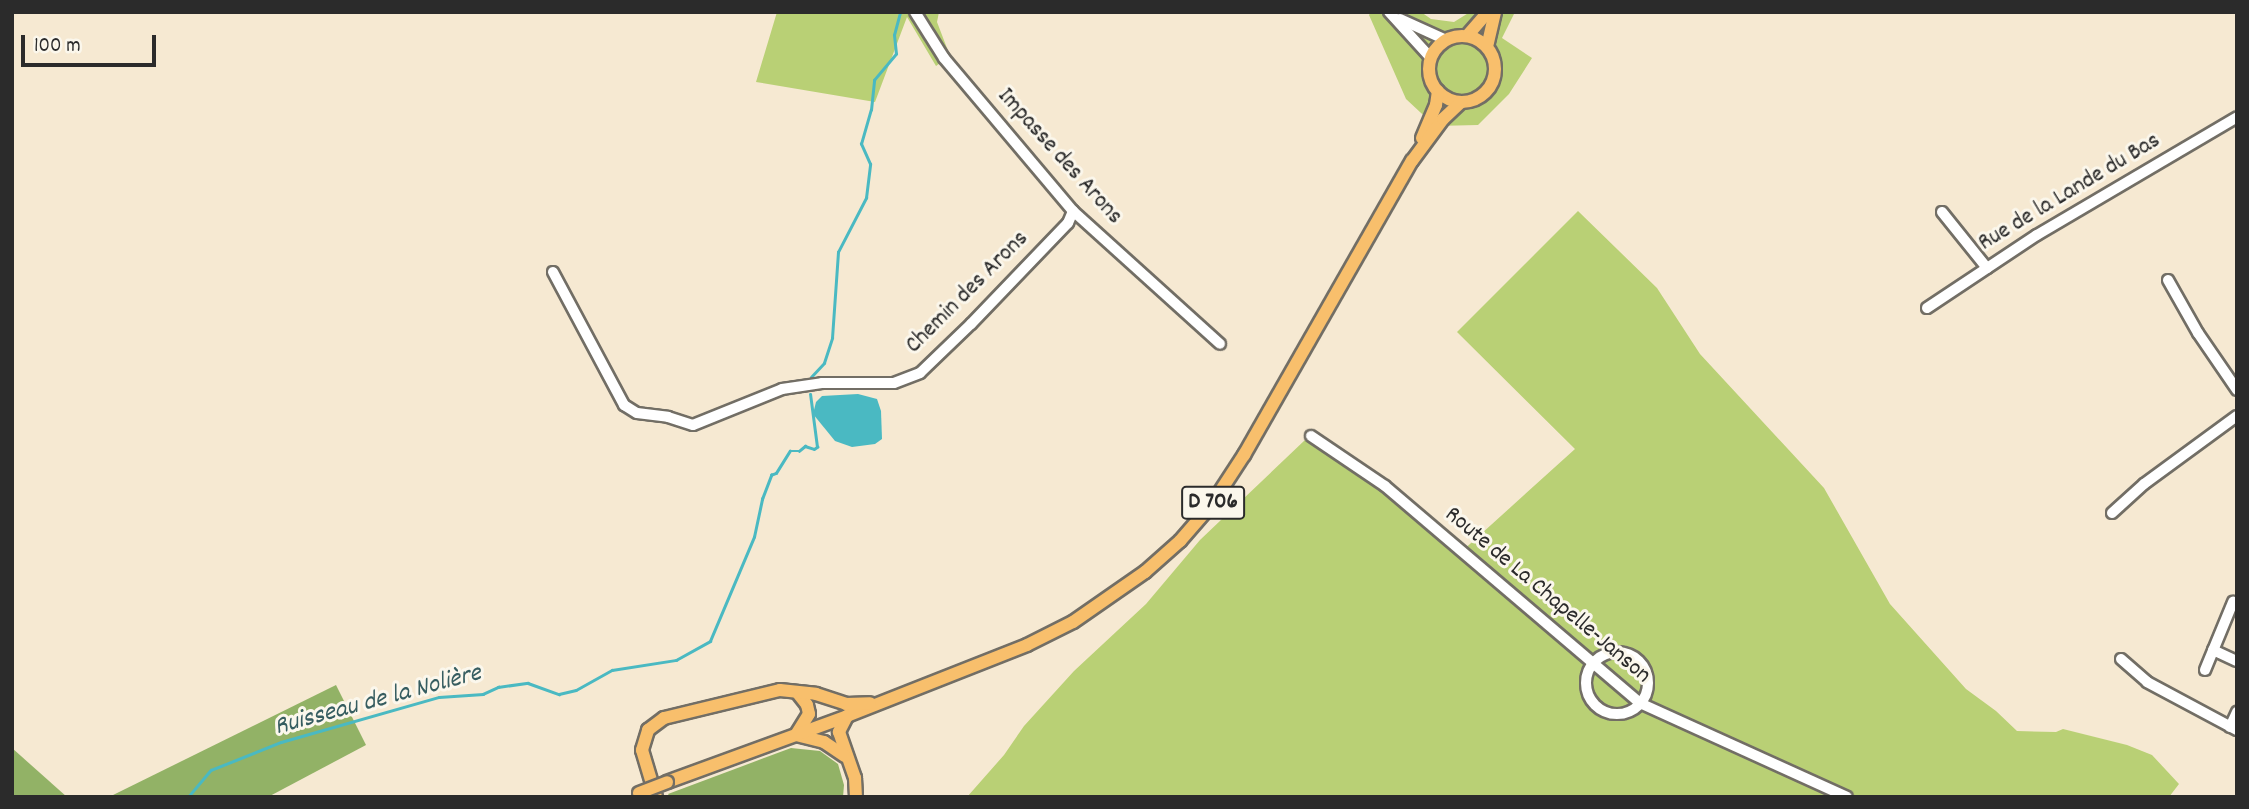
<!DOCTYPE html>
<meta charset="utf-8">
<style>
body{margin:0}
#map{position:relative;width:2249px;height:809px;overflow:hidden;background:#f6e9d2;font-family:Dekko,sans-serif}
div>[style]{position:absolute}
.green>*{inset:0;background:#b9d075}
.forest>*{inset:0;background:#92b266}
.water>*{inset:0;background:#4ab9c2}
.stream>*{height:2.5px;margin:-1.25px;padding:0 1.25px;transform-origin:1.25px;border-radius:1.25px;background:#4ab9c2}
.roads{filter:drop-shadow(2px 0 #726e65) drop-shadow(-2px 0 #726e65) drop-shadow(0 2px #726e65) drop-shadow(0 -2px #726e65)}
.minor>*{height:10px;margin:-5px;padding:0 5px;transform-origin:5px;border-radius:5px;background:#fff}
.minor>.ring{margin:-5px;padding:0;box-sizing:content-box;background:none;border:10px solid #fff;border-radius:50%}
.major>*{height:12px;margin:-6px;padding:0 6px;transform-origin:6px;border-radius:6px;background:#f8bf6c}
.major>.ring{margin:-6px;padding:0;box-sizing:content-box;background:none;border:12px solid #f8bf6c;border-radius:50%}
.bridges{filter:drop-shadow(2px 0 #726e65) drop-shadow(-2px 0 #726e65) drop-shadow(0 2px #726e65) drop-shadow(0 -2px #726e65)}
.major-bridge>*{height:12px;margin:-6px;padding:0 6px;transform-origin:6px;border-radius:6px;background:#f8bf6c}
span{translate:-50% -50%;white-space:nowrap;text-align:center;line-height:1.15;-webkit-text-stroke:6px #fbf7ec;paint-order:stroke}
.shield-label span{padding:2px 5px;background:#fbf7ec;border:2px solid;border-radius:5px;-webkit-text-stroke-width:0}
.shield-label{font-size:23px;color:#2b2b2b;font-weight:700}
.street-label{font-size:24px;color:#2b2b2b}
.water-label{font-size:26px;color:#365d60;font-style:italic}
.frame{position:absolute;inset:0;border:14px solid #2b2b2b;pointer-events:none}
.scale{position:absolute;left:21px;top:35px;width:135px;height:32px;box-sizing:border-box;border:4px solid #2b2b2b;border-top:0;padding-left:9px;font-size:21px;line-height:24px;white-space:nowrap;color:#2b2b2b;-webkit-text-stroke:5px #fbf7ec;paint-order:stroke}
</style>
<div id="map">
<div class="green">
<div style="clip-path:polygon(777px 12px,939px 12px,937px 22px,950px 56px,936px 66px,907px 17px,875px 102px,756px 82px)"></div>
<div style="clip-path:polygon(1371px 12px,1421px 12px,1431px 19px,1454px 22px,1470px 12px,1515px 12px,1502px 38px,1532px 58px,1509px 94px,1478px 125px,1435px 126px,1406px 99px,1369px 15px)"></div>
<div style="clip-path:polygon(1578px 211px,1657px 288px,1700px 354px,1824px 488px,1890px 604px,1966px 689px,1996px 711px,2017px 731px,2056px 732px,2063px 729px,2127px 745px,2152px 755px,2179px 784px,2169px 797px,1855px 797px,1829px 786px,1824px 797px,967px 797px,1004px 755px,1024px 726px,1074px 671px,1146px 604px,1200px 540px,1305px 440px,1396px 502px,1460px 553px,1575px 449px,1457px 332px)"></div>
</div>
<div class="forest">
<div style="clip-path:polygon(336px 685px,366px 745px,268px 797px,109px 797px)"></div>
<div style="clip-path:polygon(12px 748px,67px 797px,12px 797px)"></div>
<div style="clip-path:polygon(791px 748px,820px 751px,838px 764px,844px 785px,843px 797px,670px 797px,668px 794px)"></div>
</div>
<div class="water">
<div style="clip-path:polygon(858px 394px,877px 399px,881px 411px,882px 439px,875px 444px,852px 447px,835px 441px,813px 414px,816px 402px,822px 396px)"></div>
</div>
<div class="stream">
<div style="left:811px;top:377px;width:19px;rotate:-47deg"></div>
<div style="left:824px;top:363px;width:26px;rotate:-72deg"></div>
<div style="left:832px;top:338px;width:86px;rotate:-86deg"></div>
<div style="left:838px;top:252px;width:61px;rotate:-62.6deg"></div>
<div style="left:866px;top:198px;width:34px;rotate:-83deg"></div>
<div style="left:870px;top:164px;width:22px;rotate:-114deg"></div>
<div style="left:861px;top:144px;width:35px;rotate:-74deg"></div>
<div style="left:871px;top:110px;width:30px;rotate:-84deg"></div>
<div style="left:874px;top:80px;width:34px;rotate:-50deg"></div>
<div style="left:896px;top:54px;width:19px;rotate:-96deg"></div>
<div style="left:894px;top:35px;width:24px;rotate:-75deg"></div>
<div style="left:188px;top:797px;width:35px;rotate:-50deg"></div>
<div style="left:211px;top:770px;width:75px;rotate:-21.8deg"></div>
<div style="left:281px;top:742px;width:164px;rotate:-15.9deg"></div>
<div style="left:439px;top:697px;width:44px;rotate:-3.9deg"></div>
<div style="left:483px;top:694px;width:17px;rotate:-25deg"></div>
<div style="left:498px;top:687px;width:30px;rotate:-8deg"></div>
<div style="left:528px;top:683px;width:33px;rotate:20deg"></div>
<div style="left:559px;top:694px;width:17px;rotate:-13deg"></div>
<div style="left:576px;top:690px;width:41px;rotate:-29.1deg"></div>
<div style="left:612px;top:670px;width:65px;rotate:-8.9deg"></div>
<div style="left:676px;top:660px;width:39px;rotate:-29deg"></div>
<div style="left:710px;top:641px;width:113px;rotate:-67.1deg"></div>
<div style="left:754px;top:537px;width:39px;rotate:-78deg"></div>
<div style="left:762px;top:499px;width:26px;rotate:-69deg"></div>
<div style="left:771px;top:475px;width:5px;rotate:-22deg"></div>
<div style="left:776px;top:473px;width:26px;rotate:-58deg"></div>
<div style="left:790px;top:451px;width:9px"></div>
<div style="left:799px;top:451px;width:8px;rotate:-40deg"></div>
<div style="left:805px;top:446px;width:9px;rotate:18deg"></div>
<div style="left:814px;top:449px;width:4px;rotate:-34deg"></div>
<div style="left:817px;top:447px;width:53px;rotate:-97.5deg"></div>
</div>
<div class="roads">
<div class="minor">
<div style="left:915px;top:12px;width:54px;rotate:57.8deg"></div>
<div style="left:944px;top:58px;width:200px;rotate:49.9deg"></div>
<div style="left:1073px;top:211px;width:198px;rotate:42.1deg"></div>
<div style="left:1389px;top:12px;width:62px;rotate:47.6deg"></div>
<div style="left:1400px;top:19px;width:51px;rotate:24.5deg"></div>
<div style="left:1942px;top:212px;width:72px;rotate:51.2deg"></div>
<div style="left:553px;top:272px;width:151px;rotate:61.9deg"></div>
<div style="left:624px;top:405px;width:15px;rotate:32deg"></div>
<div style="left:637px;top:413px;width:31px;rotate:7deg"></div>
<div style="left:668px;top:417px;width:26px;rotate:18deg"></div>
<div style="left:693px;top:425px;width:96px;rotate:-22deg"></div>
<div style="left:782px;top:389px;width:40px;rotate:-8.5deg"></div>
<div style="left:822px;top:383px;width:72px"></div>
<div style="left:894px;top:383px;width:28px;rotate:-21deg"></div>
<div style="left:920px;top:373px;width:71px;rotate:-43.9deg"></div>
<div style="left:971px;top:324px;width:140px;rotate:-46.2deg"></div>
<div style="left:1068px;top:223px;width:13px;rotate:-67deg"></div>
<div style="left:2168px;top:280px;width:61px;rotate:60.5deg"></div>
<div style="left:2198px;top:333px;width:69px;rotate:55.6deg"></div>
<div style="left:1927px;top:308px;width:132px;rotate:-33.6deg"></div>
<div style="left:2037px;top:235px;width:232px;rotate:-30.5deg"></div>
<div style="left:1311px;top:436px;width:89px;rotate:34deg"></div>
<div style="left:1385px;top:486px;width:335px;rotate:40.4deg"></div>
<div style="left:1640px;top:703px;width:227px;rotate:24.4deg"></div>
<div style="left:2112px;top:513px;width:43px;rotate:-42.2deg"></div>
<div style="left:2144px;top:484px;width:115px;rotate:-36.2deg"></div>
<div style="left:2213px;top:650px;width:26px;rotate:25deg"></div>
<div class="ring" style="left:1586px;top:652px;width:52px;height:52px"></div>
<div style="left:2121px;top:659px;width:35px;rotate:41deg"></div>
<div style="left:2147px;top:682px;width:102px;rotate:28.1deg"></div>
<div style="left:2205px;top:670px;width:74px;rotate:-67.6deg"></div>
<div style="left:2230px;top:727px;width:17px;rotate:-65deg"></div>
</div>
<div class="major">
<div style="left:1467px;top:36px;width:32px;rotate:-49deg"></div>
<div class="ring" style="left:1429px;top:36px;width:54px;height:54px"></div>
<div style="left:1487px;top:47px;width:36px;rotate:-77deg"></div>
<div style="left:1422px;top:138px;width:36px;rotate:-67deg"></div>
<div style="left:1436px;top:105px;width:14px;rotate:-82deg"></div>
<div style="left:797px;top:692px;width:16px;rotate:52deg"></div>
<div style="left:807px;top:705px;width:9px;rotate:77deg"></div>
<div style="left:809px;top:714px;width:22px;rotate:122deg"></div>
<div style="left:847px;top:716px;width:18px;rotate:117deg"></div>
<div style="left:839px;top:732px;width:49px;rotate:70.8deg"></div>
<div style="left:855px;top:778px;width:19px;rotate:87deg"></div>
<div style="left:796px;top:735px;width:29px;rotate:14deg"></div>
<div style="left:824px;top:742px;width:25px;rotate:34deg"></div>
<div style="left:667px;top:782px;width:192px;rotate:-20.1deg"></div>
<div style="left:847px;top:716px;width:193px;rotate:-21.5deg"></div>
<div style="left:1027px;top:645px;width:51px;rotate:-26.6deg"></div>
<div style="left:1073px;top:622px;width:88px;rotate:-34.8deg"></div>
<div style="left:1145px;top:572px;width:47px;rotate:-41.5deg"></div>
<div style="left:1180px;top:541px;width:49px;rotate:-49.1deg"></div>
<div style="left:1212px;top:504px;width:59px;rotate:-56.9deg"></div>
<div style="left:1244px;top:455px;width:339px;rotate:-60.3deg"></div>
<div style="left:1412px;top:161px;width:52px;rotate:-53.6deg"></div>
<div style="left:1443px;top:119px;width:25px;rotate:-43deg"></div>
<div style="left:656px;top:797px;width:49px;rotate:-106.6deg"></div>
<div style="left:642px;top:750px;width:21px;rotate:-73deg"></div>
<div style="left:648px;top:730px;width:20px;rotate:-37deg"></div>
<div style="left:664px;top:718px;width:119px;rotate:-13.6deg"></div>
<div style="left:780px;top:690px;width:36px;rotate:6deg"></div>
<div style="left:816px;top:694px;width:32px;rotate:18deg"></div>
<div style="left:846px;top:704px;width:24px;rotate:-2deg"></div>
</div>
</div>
<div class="bridges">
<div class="major-bridge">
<div style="left:639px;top:793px;width:30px;rotate:-21deg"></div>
</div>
</div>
<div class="shield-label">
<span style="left:1213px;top:503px">D 706</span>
</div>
<div class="street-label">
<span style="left:1059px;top:157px;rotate:48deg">Impasse des Arons</span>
<span style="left:2070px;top:193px;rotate:-31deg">Rue de la Lande du Bas</span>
<span style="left:968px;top:293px;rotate:-45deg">Chemin des Arons</span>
<span style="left:1547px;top:596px;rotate:40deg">Route de La Chapelle-Janson</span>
</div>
<div class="water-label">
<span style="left:378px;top:701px;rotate:-15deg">Ruisseau de la Nolière</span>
</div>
<div class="frame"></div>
<div class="scale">100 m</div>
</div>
